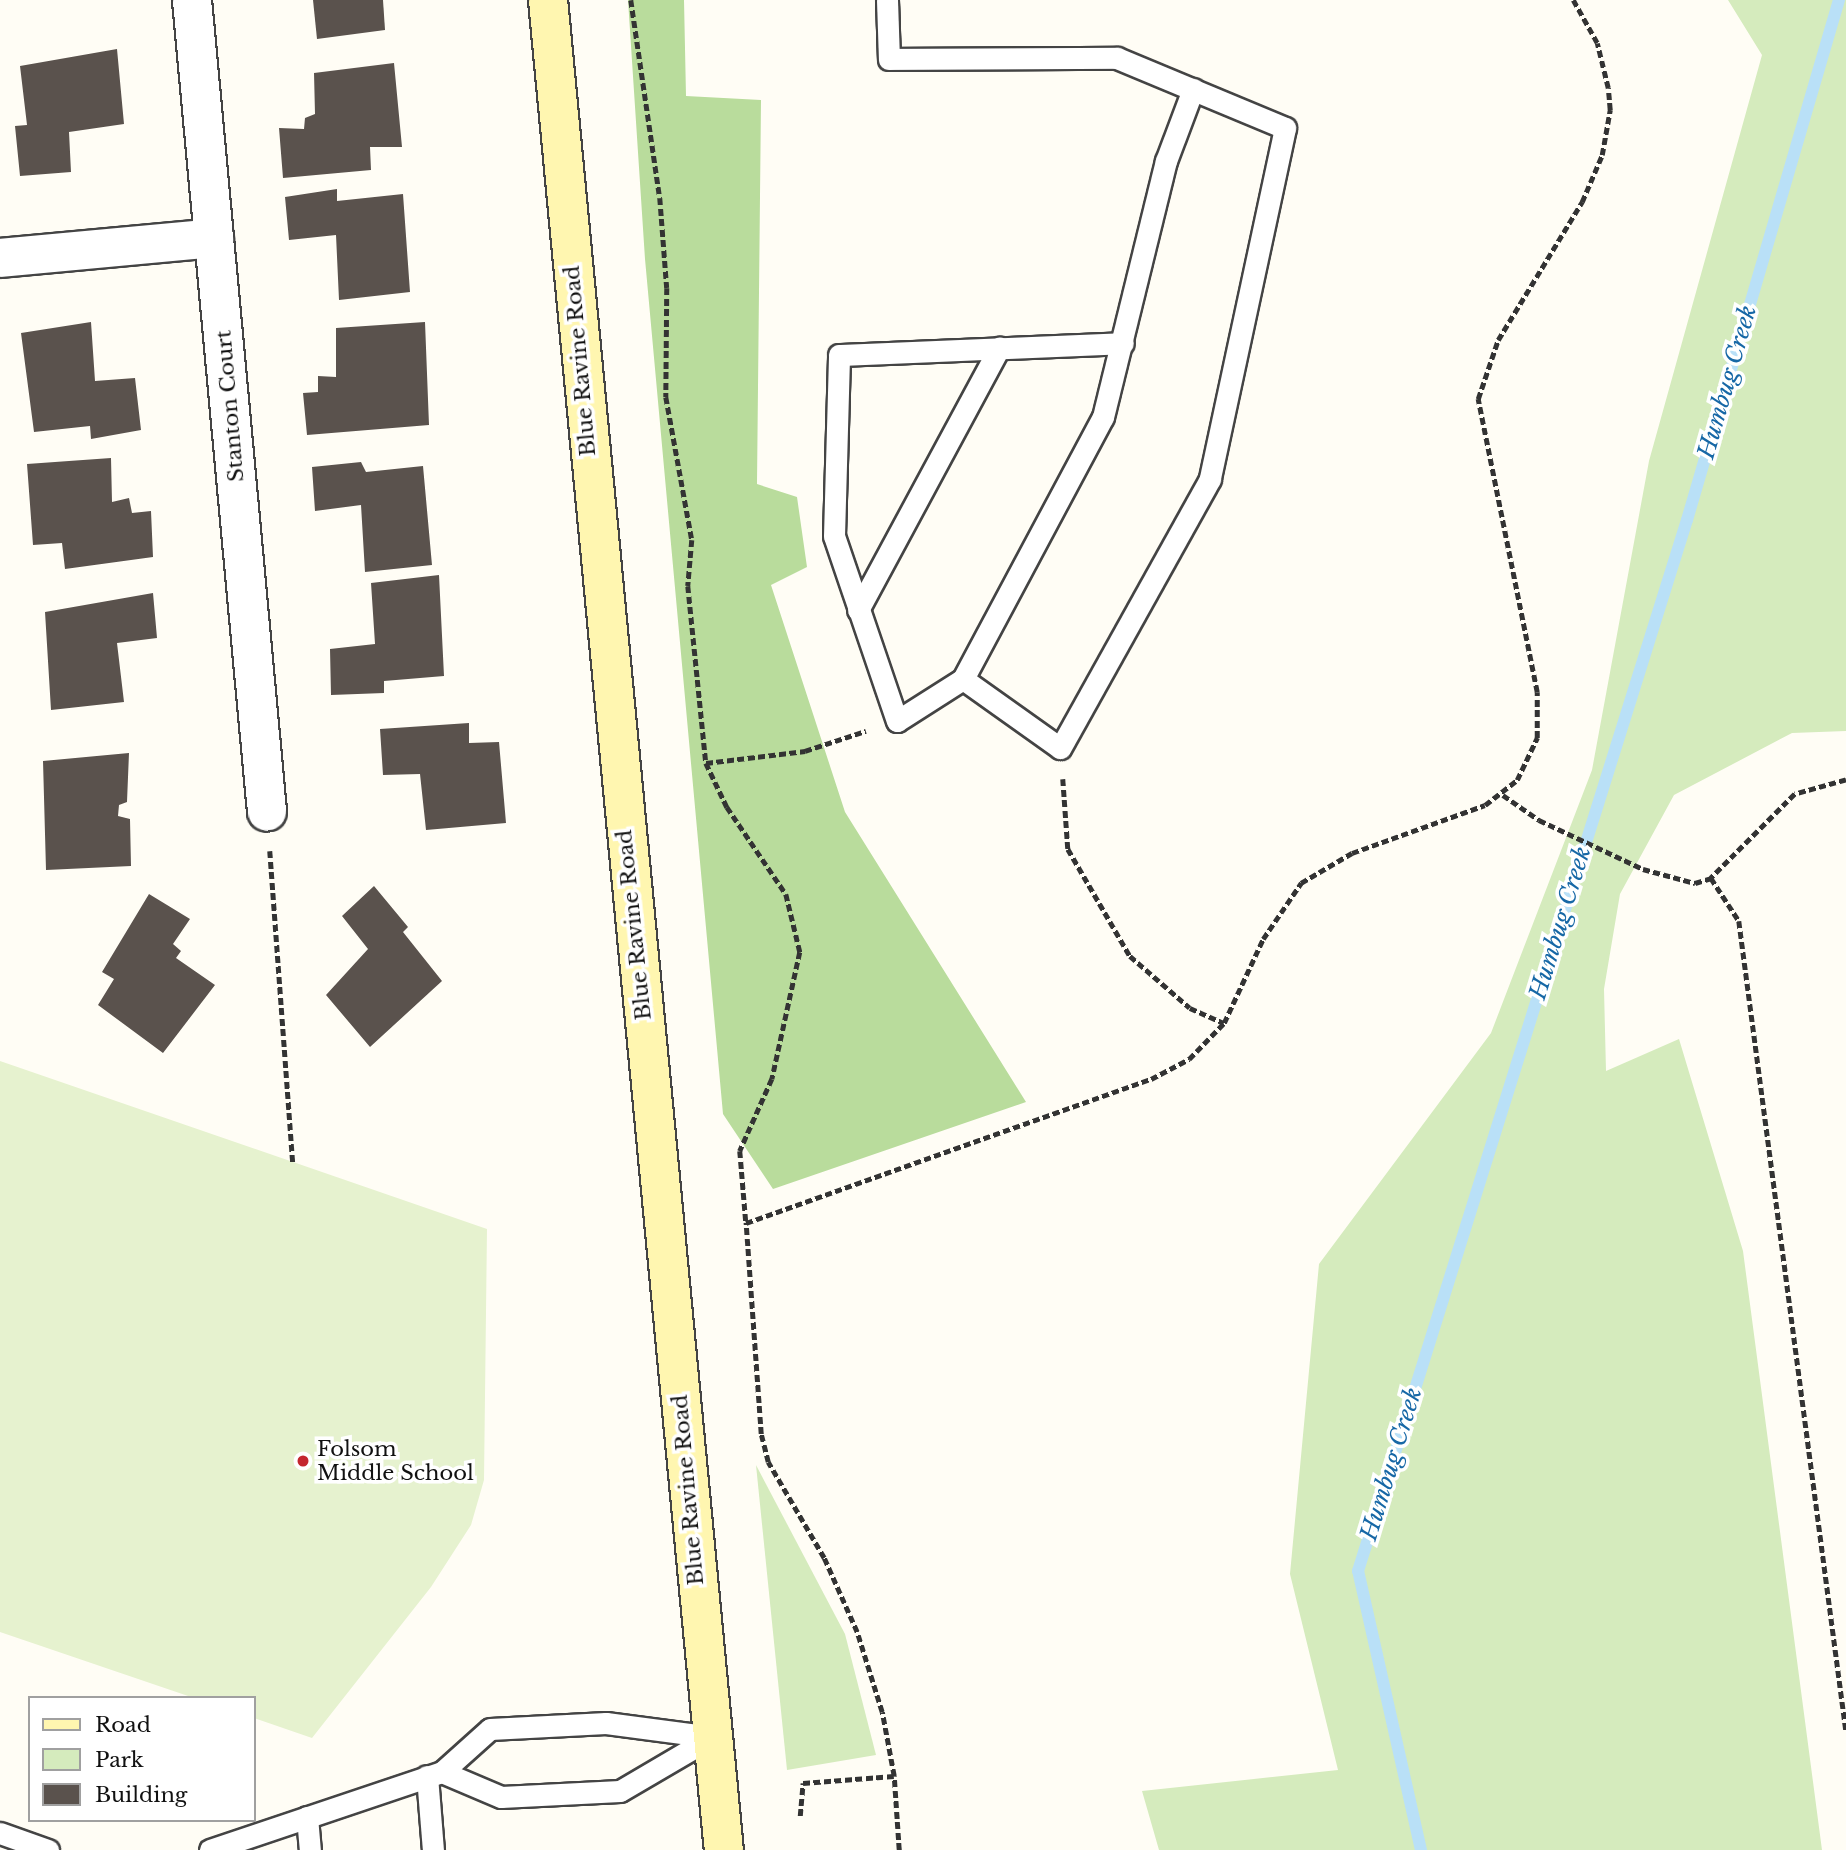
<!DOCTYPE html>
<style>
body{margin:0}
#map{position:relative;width:1846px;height:1850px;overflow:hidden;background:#fffdf5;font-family:"Libre Baskerville",serif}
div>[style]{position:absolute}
.green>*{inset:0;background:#d5ebbd}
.forest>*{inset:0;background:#b9dc9c}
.pitch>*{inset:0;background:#e6f2cf}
.stream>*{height:12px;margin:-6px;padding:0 6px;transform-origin:6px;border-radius:6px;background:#b9e0f7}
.building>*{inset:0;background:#5a524d}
.path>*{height:4.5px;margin-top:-2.25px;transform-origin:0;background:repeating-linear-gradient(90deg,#333 0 7px,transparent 0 10.5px)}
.roads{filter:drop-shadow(2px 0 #444) drop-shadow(-2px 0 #444) drop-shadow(0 2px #444) drop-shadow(0 -2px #444)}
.service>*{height:21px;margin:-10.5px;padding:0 10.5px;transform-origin:10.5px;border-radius:10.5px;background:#fff}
.minor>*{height:38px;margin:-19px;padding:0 19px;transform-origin:19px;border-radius:19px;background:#fff}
.secondary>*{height:38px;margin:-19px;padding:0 19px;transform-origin:19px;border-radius:19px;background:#fff6b0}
.dots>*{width:19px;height:19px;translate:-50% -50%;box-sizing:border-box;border:4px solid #fff;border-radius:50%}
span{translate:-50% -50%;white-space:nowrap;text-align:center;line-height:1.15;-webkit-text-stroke:7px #fff;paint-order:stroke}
.street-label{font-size:21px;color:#111}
.poi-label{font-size:21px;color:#111}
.left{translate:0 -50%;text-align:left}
.water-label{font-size:23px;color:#1768a6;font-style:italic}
.legend{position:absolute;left:28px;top:1696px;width:228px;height:126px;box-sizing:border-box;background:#fff;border:2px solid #a0a0a0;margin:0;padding:9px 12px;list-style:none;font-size:21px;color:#111}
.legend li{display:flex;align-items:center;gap:14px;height:35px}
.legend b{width:35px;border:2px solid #a0a0a0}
</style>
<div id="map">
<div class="green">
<div style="clip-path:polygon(1728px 0,1846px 0,1846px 731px,1792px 733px,1674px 795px,1620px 894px,1604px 989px,1606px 1071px,1679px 1039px,1743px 1251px,1822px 1850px,1159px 1850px,1142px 1791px,1338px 1770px,1290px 1574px,1319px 1264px,1491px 1033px,1592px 770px,1649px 461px,1762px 55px)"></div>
<div style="clip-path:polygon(756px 1465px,845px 1634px,876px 1755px,787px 1770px)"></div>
</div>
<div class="forest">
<div style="clip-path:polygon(628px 0,684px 0,686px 96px,761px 100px,757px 484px,797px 497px,807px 567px,771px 585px,845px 812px,1026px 1102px,773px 1189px,723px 1114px,645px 259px)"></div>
</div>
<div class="pitch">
<div style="clip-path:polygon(0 1061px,487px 1229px,484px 1480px,471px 1525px,431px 1587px,312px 1738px,254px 1718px,254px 1698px,194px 1698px,0 1632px)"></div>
</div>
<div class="stream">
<div style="left:1421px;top:1850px;width:286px;rotate:-102.7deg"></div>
<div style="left:1358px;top:1571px;width:1101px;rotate:-72.62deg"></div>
<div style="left:1687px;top:520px;width:542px;rotate:-73.71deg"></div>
</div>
<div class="building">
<div style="clip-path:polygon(313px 0,383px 0,385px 30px,317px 39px)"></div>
<div style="clip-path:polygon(117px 49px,124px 124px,69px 132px,71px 172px,20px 176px,15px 126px,27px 125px,20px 66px)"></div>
<div style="clip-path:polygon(394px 63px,402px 147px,370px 147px,371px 170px,283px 178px,279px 128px,304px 129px,305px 118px,315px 114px,314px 73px)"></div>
<div style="clip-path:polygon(337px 189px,337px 201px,403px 194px,410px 292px,339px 300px,336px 235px,289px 240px,285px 197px)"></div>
<div style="clip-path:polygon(91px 322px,95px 381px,135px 378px,141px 430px,91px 439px,90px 426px,34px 432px,21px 333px)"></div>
<div style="clip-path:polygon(425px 322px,429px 425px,307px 435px,303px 393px,318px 392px,318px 376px,336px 377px,336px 328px)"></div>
<div style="clip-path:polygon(111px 458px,112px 502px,129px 498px,132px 513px,151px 511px,153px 557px,65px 569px,62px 543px,33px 545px,27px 464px)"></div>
<div style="clip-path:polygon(361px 462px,366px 472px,423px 466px,432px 565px,365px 572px,361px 505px,315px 511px,312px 467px)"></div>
<div style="clip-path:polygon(439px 575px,444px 676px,384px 681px,384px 693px,331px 695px,330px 649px,375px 644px,371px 583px)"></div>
<div style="clip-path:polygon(153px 593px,157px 638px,117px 643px,124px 702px,51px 710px,45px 612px)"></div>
<div style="clip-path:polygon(469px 723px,469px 743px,499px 742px,506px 823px,426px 830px,420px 774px,383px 775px,380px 729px)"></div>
<div style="clip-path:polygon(129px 753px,127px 802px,119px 805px,118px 816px,130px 819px,131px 866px,46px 870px,43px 761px)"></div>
<div style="clip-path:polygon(374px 886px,408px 927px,403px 932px,442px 981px,370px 1047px,326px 995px,368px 949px,342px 916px)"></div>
<div style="clip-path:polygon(149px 894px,190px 919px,173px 944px,181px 951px,176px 958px,215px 985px,163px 1053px,98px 1005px,114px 979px,102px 972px)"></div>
</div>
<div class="path">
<div style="left:631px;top:0;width:200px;rotate:81.7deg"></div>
<div style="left:660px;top:198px;width:90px;rotate:85.6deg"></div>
<div style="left:667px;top:288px;width:109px;rotate:90.5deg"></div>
<div style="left:666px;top:397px;width:145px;rotate:79.7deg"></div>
<div style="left:692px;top:540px;width:46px;rotate:95deg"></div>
<div style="left:688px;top:586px;width:178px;rotate:84.2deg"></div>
<div style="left:706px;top:763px;width:49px;rotate:64.5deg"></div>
<div style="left:727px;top:807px;width:105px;rotate:55.9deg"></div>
<div style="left:786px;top:894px;width:60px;rotate:76.4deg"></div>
<div style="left:800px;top:952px;width:130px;rotate:102.4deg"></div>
<div style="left:772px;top:1079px;width:79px;rotate:114deg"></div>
<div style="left:740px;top:1151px;width:72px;rotate:85.2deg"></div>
<div style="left:706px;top:763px;width:100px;rotate:-6.9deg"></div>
<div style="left:805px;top:751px;width:64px;rotate:-18.2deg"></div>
<div style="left:1063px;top:779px;width:70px;rotate:85.9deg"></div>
<div style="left:1068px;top:849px;width:124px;rotate:59.9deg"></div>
<div style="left:1130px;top:956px;width:79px;rotate:40.9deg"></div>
<div style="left:1190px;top:1008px;width:37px;rotate:24deg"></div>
<div style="left:1846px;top:780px;width:53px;rotate:164.6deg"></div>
<div style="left:1795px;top:794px;width:119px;rotate:135deg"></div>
<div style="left:1711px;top:878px;width:51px;rotate:56.9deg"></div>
<div style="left:1739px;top:921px;width:817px;rotate:82.47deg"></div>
<div style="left:1503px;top:795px;width:44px;rotate:34.8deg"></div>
<div style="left:1539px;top:820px;width:115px;rotate:25.2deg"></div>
<div style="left:1643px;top:869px;width:54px;rotate:15.1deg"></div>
<div style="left:1695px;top:883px;width:17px;rotate:-17deg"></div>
<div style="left:270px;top:851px;width:312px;rotate:85.8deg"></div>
<div style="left:800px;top:1816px;width:33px;rotate:-85deg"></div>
<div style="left:803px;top:1783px;width:91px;rotate:-4.4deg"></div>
<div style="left:899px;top:1850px;width:74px;rotate:-93.9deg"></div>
<div style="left:894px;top:1776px;width:65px;rotate:-100.6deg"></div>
<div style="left:882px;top:1712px;width:84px;rotate:-107.4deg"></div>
<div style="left:857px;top:1632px;width:81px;rotate:-114deg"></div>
<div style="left:824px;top:1558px;width:111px;rotate:-120.3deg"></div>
<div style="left:768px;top:1462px;width:29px;rotate:-104deg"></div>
<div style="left:761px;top:1434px;width:212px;rotate:-94.1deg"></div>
<div style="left:746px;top:1223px;width:430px;rotate:-19.6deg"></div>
<div style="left:1151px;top:1079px;width:43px;rotate:-27.8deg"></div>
<div style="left:1189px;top:1059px;width:50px;rotate:-45.8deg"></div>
<div style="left:1224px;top:1023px;width:93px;rotate:-65.1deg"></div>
<div style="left:1263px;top:939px;width:68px;rotate:-55.8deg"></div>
<div style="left:1301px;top:883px;width:59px;rotate:-30.5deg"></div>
<div style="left:1352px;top:853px;width:141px;rotate:-19.8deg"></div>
<div style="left:1485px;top:805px;width:41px;rotate:-38deg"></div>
<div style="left:1517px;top:780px;width:47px;rotate:-64.5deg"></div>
<div style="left:1537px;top:738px;width:46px;rotate:-90deg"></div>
<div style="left:1537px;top:692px;width:299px;rotate:-101.4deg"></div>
<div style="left:1478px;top:399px;width:62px;rotate:-71.3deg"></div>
<div style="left:1498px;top:340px;width:162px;rotate:-58.7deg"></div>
<div style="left:1582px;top:202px;width:51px;rotate:-66.9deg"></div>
<div style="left:1602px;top:155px;width:46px;rotate:-79.9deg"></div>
<div style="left:1610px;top:110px;width:22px;rotate:-95deg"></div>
<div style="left:1608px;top:88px;width:46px;rotate:-103.7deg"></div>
<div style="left:1597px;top:43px;width:49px;rotate:-119.2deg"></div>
</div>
<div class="roads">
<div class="service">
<div style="left:887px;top:0;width:59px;rotate:88.1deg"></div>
<div style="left:889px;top:59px;width:228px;rotate:-0.3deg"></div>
<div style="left:1117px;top:58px;width:182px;rotate:22.6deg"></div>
<div style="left:1285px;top:128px;width:359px;rotate:102.1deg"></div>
<div style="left:1210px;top:479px;width:308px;rotate:119.1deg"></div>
<div style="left:1060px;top:748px;width:119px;rotate:-144.6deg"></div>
<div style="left:963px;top:679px;width:297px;rotate:-61.9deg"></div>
<div style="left:1103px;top:417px;width:264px;rotate:-76.2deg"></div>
<div style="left:1166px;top:161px;width:77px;rotate:-69.4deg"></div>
<div style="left:858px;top:610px;width:298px;rotate:-61.7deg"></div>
<div style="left:963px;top:679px;width:78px;rotate:147.5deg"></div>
<div style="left:897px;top:721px;width:195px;rotate:-108.8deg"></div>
<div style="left:834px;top:536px;width:181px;rotate:-88.4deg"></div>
<div style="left:839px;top:355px;width:284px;rotate:-2.4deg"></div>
<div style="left:442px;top:1772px;width:64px;rotate:23deg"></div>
<div style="left:501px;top:1797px;width:119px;rotate:-2.9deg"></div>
<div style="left:620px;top:1791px;width:107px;rotate:-30.4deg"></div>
<div style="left:427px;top:1776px;width:74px;rotate:85.4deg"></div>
<div style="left:307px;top:1817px;width:33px;rotate:85deg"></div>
<div style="left:0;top:1833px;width:51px;rotate:19.5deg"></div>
<div style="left:210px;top:1850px;width:245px;rotate:-18.6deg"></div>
<div style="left:442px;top:1772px;width:64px;rotate:-41.9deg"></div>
<div style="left:490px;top:1729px;width:116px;rotate:-3deg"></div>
<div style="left:606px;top:1723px;width:107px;rotate:7.5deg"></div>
</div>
<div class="minor">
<div style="left:192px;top:0;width:815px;rotate:84.72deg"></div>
<div style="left:0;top:258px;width:215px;rotate:-5.3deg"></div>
</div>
<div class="secondary">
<div style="left:548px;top:0;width:1858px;rotate:84.57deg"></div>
</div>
</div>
<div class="dots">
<div style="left:303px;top:1461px;background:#c4262e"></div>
</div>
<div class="street-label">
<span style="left:580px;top:361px;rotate:-95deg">Blue Ravine Road</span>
<span style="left:230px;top:406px;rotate:-95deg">Stanton Court</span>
<span style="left:634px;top:925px;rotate:-96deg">Blue Ravine Road</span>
<span style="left:688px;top:1490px;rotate:-95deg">Blue Ravine Road</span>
</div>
<div class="poi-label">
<span class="left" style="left:317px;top:1461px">Folsom<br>Middle School</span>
</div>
<div class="water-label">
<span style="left:1727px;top:382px;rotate:-74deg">Humbug Creek</span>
<span style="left:1560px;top:923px;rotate:-73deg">Humbug Creek</span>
<span style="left:1391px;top:1464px;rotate:-73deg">Humbug Creek</span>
</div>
<ul class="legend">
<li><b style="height:9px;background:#fff6b0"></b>Road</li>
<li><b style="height:19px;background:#d5ebbd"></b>Park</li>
<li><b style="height:19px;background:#5a524d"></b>Building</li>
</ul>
</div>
